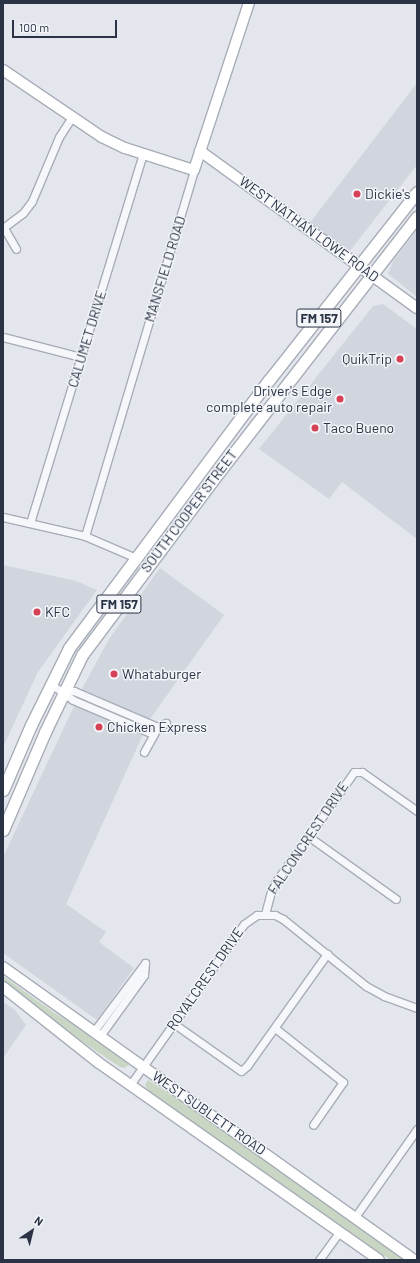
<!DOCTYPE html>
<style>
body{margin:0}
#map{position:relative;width:420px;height:1263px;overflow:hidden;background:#e3e6ec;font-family:Barlow,sans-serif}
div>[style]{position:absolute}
.built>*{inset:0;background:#d1d5de}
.green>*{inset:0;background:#c8d6c3}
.roads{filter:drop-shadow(1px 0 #a7adb7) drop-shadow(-1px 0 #a7adb7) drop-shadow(0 1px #a7adb7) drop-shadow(0 -1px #a7adb7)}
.street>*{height:7px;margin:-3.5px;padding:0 3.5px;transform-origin:3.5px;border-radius:3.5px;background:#f6f7fa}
.secondary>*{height:10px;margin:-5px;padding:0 5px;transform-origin:5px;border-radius:5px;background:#fff}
.primary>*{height:11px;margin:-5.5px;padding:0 5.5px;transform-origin:5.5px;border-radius:5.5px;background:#fff}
.dots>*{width:11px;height:11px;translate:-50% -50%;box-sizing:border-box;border:2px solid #f3f5f9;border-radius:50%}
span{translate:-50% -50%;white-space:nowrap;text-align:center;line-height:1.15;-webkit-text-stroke:3px #f3f5f9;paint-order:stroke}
.shield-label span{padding:1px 3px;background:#f3f5f9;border:1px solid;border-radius:3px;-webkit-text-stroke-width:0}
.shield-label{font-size:13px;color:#293345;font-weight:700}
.poi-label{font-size:14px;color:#293345}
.left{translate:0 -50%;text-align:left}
.right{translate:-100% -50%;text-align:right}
.street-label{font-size:14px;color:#293345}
.frame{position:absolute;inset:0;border:4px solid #293345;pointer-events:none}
.north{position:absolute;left:12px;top:1211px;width:40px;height:40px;-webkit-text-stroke:3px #f3f5f9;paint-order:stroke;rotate:35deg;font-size:11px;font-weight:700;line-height:16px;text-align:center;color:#293345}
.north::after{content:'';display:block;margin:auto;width:14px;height:18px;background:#293345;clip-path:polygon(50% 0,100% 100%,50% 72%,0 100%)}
.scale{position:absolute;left:12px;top:20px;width:105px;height:18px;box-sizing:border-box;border:2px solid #293345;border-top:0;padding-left:5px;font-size:12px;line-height:14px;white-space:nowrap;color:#293345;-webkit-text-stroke:3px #f3f5f9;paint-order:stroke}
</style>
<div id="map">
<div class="built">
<div style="clip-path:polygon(417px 83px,417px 165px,349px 252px,309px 224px)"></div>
<div style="clip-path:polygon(417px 230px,417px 297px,388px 274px,393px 261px)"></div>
<div style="clip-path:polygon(383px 304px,417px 329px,417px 539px,342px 482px,329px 499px,259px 449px,373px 306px)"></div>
<div style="clip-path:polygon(3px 565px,76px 581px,97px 590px,38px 672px,3px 747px)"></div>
<div style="clip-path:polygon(160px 568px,224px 615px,150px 719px,66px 904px,106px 932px,99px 942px,134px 968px,97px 1020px,3px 953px,3px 857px,84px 685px,109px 639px)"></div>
<div style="clip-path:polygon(3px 1002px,15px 1010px,26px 1025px,3px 1058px)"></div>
</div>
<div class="green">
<div style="clip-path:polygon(3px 976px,53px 1012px,83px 1030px,129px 1064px,125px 1068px,120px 1067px,49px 1019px,3px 983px)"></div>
<div style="clip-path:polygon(148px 1080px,217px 1125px,406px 1260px,391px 1260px,338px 1226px,149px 1092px,145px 1085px)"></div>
</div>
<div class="roads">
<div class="street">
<div style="left:3px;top:228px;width:25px;rotate:-37deg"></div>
<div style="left:23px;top:213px;width:15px;rotate:-53deg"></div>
<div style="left:32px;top:201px;width:69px;rotate:-67.1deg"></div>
<div style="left:59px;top:137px;width:24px;rotate:-57deg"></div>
<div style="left:4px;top:228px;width:24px;rotate:60deg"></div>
<div style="left:3px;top:337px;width:81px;rotate:14.4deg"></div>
<div style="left:3px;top:517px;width:84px;rotate:13deg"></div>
<div style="left:85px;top:536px;width:53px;rotate:23.2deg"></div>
<div style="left:30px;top:523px;width:386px;rotate:-73deg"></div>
<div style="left:85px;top:536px;width:382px;rotate:-73.4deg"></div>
<div style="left:51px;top:684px;width:27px;rotate:36deg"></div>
<div style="left:73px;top:700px;width:87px;rotate:23deg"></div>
<div style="left:64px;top:692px;width:10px;rotate:-6deg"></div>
<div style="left:74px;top:691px;width:91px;rotate:23.2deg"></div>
<div style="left:144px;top:752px;width:29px;rotate:-61deg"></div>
<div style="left:158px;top:727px;width:9px;rotate:-27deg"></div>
<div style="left:308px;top:836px;width:108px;rotate:35.6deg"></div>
<div style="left:265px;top:914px;width:28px;rotate:-75deg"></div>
<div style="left:272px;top:887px;width:141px;rotate:-54.5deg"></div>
<div style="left:354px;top:772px;width:8px"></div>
<div style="left:362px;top:772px;width:67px;rotate:35.3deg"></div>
<div style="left:173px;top:1023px;width:83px;rotate:35.2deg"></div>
<div style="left:241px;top:1071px;width:8px;rotate:-40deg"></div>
<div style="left:247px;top:1066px;width:138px;rotate:-54.5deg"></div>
<div style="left:275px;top:1028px;width:87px;rotate:38.5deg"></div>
<div style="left:343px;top:1082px;width:52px;rotate:124.9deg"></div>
<div style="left:94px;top:1031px;width:85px;rotate:-53.1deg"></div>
<div style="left:100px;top:1036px;width:75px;rotate:-54.2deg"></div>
<div style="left:144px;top:975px;width:12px;rotate:-85deg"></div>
<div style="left:130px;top:1085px;width:197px;rotate:-54.7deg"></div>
<div style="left:244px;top:924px;width:16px;rotate:-35deg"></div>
<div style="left:257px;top:915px;width:18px"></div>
<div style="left:275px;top:915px;width:9px;rotate:27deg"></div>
<div style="left:283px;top:919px;width:107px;rotate:38.9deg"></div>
<div style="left:366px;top:986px;width:21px;rotate:29deg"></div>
<div style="left:384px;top:996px;width:35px;rotate:20deg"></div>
<div style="left:355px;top:1217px;width:108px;rotate:-54.8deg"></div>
<div style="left:319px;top:1260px;width:34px;rotate:-54deg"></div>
</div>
<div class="secondary">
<div style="left:3px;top:70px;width:120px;rotate:34.1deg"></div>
<div style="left:102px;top:137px;width:25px;rotate:26deg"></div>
<div style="left:125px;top:148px;width:72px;rotate:17.7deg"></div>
<div style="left:194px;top:170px;width:176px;rotate:-71.8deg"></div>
<div style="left:200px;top:151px;width:268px;rotate:35.9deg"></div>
<div style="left:3px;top:967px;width:505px;rotate:35.48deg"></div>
<div style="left:3px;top:987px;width:122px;rotate:38.4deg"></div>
<div style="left:99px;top:1063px;width:342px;rotate:35.1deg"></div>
</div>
<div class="primary">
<div style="left:3px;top:790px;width:71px;rotate:-66.7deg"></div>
<div style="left:31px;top:725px;width:86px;rotate:-63.7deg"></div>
<div style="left:69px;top:648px;width:334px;rotate:-53.3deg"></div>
<div style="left:269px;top:380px;width:239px;rotate:-51.8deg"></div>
<div style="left:3px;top:830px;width:107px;rotate:-66.8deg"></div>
<div style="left:45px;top:732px;width:85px;rotate:-64.3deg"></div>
<div style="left:82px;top:655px;width:229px;rotate:-53.2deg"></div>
<div style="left:219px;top:472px;width:323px;rotate:-52.2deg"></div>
</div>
</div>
<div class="dots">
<div style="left:357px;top:194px;background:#d74155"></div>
<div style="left:400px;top:359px;background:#d74155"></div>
<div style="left:340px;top:399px;background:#d74155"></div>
<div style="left:315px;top:428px;background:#d74155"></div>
<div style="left:37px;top:612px;background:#d74155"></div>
<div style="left:114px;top:674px;background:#d74155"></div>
<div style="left:99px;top:727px;background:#d74155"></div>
</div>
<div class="shield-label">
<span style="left:319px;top:318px">FM 157</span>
<span style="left:119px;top:604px">FM 157</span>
</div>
<div class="poi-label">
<span class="left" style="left:365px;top:194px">Dickie's</span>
<span class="right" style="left:392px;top:359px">QuikTrip</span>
<span class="right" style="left:332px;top:399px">Driver's Edge<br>complete auto repair</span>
<span class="left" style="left:323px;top:428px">Taco Bueno</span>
<span class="left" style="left:45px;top:612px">KFC</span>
<span class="left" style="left:122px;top:674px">Whataburger</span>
<span class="left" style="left:107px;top:727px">Chicken Express</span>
</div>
<div class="street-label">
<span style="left:309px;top:229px;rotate:36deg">WEST NATHAN LOWE ROAD</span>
<span style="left:165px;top:269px;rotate:-73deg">MANSFIELD ROAD</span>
<span style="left:87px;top:339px;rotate:-73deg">CALUMET DRIVE</span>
<span style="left:189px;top:511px;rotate:-53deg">SOUTH COOPER STREET</span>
<span style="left:308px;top:838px;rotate:-56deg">FALCONCREST DRIVE</span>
<span style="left:205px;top:979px;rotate:-55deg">ROYALCREST DRIVE</span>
<span style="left:209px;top:1113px;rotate:35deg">WEST SUBLETT ROAD</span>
</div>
<div class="frame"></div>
<div class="north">N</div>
<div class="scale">100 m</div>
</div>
